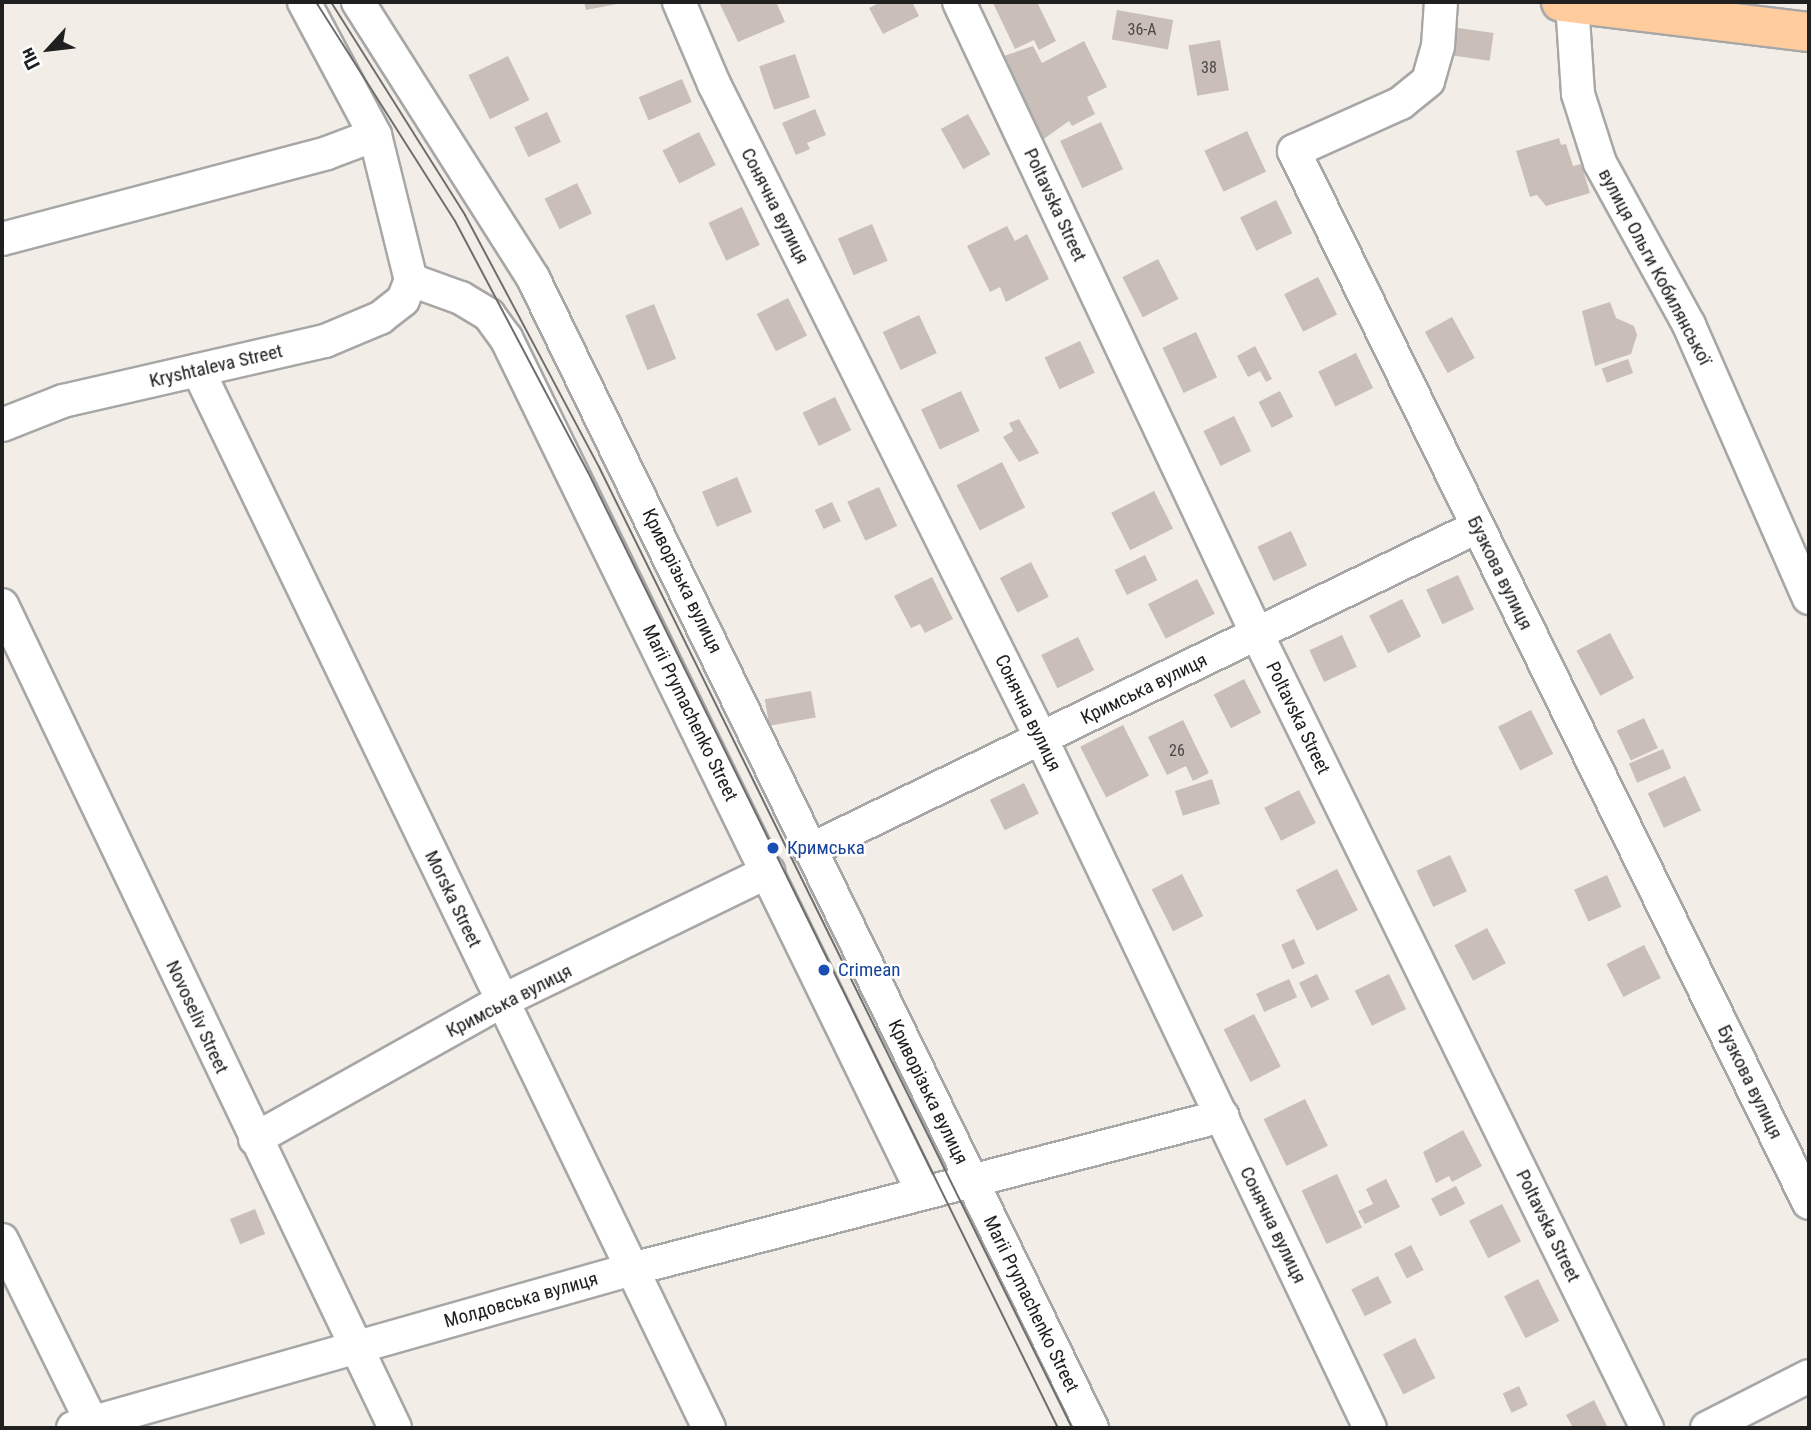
<!DOCTYPE html>
<meta charset="utf-8">
<style>
body{margin:0}
#map{position:relative;width:1811px;height:1430px;overflow:hidden;background:#f2ede6;font-family:"Roboto Condensed",sans-serif}
div>[style]{position:absolute}
.building>*{inset:0;background:#cabeb9;transform-origin:0 0}
.roads{filter:drop-shadow(2px 0 #a7a7a7) drop-shadow(-2px 0 #a7a7a7) drop-shadow(0 2px #a7a7a7) drop-shadow(0 -2px #a7a7a7)}
.minor>*{height:32px;margin:-16px;padding:0 16px;transform-origin:16px;border-radius:16px;background:#fff}
.major>*{height:38px;margin:-19px;padding:0 19px;transform-origin:19px;border-radius:19px;background:#ffcc9e}
.tram>*{height:2px;margin:-1px;padding:0 1px;transform-origin:1px;border-radius:1px;background:#6e6e6e}
.dots>*{width:19px;height:19px;translate:-50% -50%;box-sizing:border-box;border:4px solid #fff;border-radius:50%}
span{translate:-50% -50%;white-space:nowrap;text-align:center;line-height:1.15;-webkit-text-stroke:5px #fff;paint-order:stroke}
.number-label{font-size:16px;color:#4a4846}
.number-label span{-webkit-text-stroke-width:0}
.street-label{font-size:19px;color:#202020}
.transit-label{font-size:19px;color:#164399}
.left{translate:0 -50%;text-align:left}
.frame{position:absolute;inset:0;border:4px solid #202020;pointer-events:none}
.north{position:absolute;left:14px;top:14px;width:70px;height:70px;-webkit-text-stroke:5px #fff;paint-order:stroke;rotate:243deg;font-size:19px;font-weight:700;line-height:28px;text-align:center;color:#202020}
.north::after{content:'';display:block;margin:auto;width:24px;height:32px;background:#202020;clip-path:polygon(50% 0,100% 100%,50% 72%,0 100%)}
</style>
<div id="map">
<div class="building">
<div style="clip-path:polygon(584px 2px,622px 2px,622px 3px,586px 10px)"></div>
<div style="clip-path:polygon(719px 2px,776px 2px,785px 22px,738px 42px)"></div>
<div style="clip-path:polygon(881px 2px,912px 2px,919px 16px,883px 34px,869px 8px)"></div>
<div style="clip-path:polygon(1037px 2px,1056px 41px,1039px 50px,1034px 40px,1015px 49px,993px 3px)"></div>
<div style="left:1117px;top:10px;width:57px;height:30px;rotate:10deg"></div>
<div style="left:1451px;top:27px;width:43px;height:28px;rotate:8deg"></div>
<div style="left:1220px;top:40px;width:51px;height:32px;rotate:80deg"></div>
<div style="clip-path:polygon(1084px 41px,1107px 87px,1087px 97px,1095px 114px,1072px 126px,1069px 121px,1038px 143px,995px 59px,1033px 46px,1042px 63px)"></div>
<div style="left:795px;top:54px;width:46px;height:38px;rotate:71deg"></div>
<div style="left:508px;top:56px;width:49px;height:44px;rotate:64deg"></div>
<div style="left:682px;top:79px;width:25px;height:47px;rotate:67deg"></div>
<div style="clip-path:polygon(815px 109px,826px 135px,807px 143px,810px 149px,796px 155px,782px 123px)"></div>
<div style="left:547px;top:112px;width:33px;height:36px;rotate:65deg"></div>
<div style="left:968px;top:114px;width:46px;height:31px;rotate:61deg"></div>
<div style="left:1101px;top:122px;width:52px;height:45px;rotate:65deg"></div>
<div style="left:1247px;top:131px;width:45px;height:47px;rotate:65deg"></div>
<div style="left:699px;top:132px;width:37px;height:41px;rotate:63deg"></div>
<div style="clip-path:polygon(1559px 138px,1561px 145px,1566px 144px,1573px 166px,1581px 164px,1590px 193px,1546px 206px,1537px 195px,1530px 197px,1516px 151px)"></div>
<div style="left:577px;top:183px;width:34px;height:36px;rotate:64deg"></div>
<div style="left:1276px;top:200px;width:37px;height:40px;rotate:64deg"></div>
<div style="left:742px;top:207px;width:42px;height:37px;rotate:65deg"></div>
<div style="left:872px;top:224px;width:40px;height:37px;rotate:67deg"></div>
<div style="clip-path:polygon(1007px 226px,1015px 241px,1027px 234px,1049px 279px,1006px 302px,1000px 287px,990px 292px,967px 246px)"></div>
<div style="left:1158px;top:259px;width:45px;height:40px;rotate:63deg"></div>
<div style="left:1318px;top:277px;width:42px;height:38px;rotate:63deg"></div>
<div style="left:788px;top:298px;width:42px;height:35px;rotate:63deg"></div>
<div style="clip-path:polygon(1610px 302px,1616px 318px,1634px 326px,1637px 335px,1631px 354px,1595px 366px,1582px 311px)"></div>
<div style="left:654px;top:304px;width:59px;height:31px;rotate:68deg"></div>
<div style="left:919px;top:315px;width:42px;height:40px;rotate:65deg"></div>
<div style="left:1452px;top:317px;width:47px;height:31px;rotate:61deg"></div>
<div style="left:1196px;top:332px;width:50px;height:37px;rotate:65deg"></div>
<div style="left:1080px;top:341px;width:35px;height:39px;rotate:65deg"></div>
<div style="clip-path:polygon(1255px 346px,1272px 379px,1266px 382px,1260px 371px,1248px 377px,1237px 356px)"></div>
<div style="left:1356px;top:353px;width:39px;height:42px;rotate:64deg"></div>
<div style="left:1628px;top:359px;width:15px;height:28px;rotate:70deg"></div>
<div style="left:961px;top:391px;width:44px;height:44px;rotate:65deg"></div>
<div style="left:1280px;top:391px;width:29px;height:24px;rotate:63deg"></div>
<div style="left:835px;top:397px;width:37px;height:36px;rotate:64deg"></div>
<div style="left:1234px;top:416px;width:39px;height:34px;rotate:64deg"></div>
<div style="clip-path:polygon(1019px 419px,1039px 453px,1019px 462px,1003px 437px,1013px 431px,1009px 423px)"></div>
<div style="left:1002px;top:462px;width:51px;height:51px;rotate:63deg"></div>
<div style="left:737px;top:477px;width:38px;height:38px;rotate:67deg"></div>
<div style="left:879px;top:487px;width:43px;height:35px;rotate:65deg"></div>
<div style="left:1154px;top:491px;width:42px;height:48px;rotate:63deg"></div>
<div style="left:832px;top:502px;width:21px;height:19px;rotate:65deg"></div>
<div style="left:1291px;top:531px;width:38px;height:37px;rotate:65deg"></div>
<div style="left:1145px;top:555px;width:28px;height:34px;rotate:64deg"></div>
<div style="left:1031px;top:562px;width:39px;height:35px;rotate:63deg"></div>
<div style="left:1458px;top:575px;width:38px;height:35px;rotate:65deg"></div>
<div style="clip-path:polygon(932px 577px,953px 619px,925px 633px,920px 624px,911px 628px,894px 596px)"></div>
<div style="left:1197px;top:579px;width:39px;height:55px;rotate:63deg"></div>
<div style="left:1402px;top:599px;width:42px;height:37px;rotate:63deg"></div>
<div style="left:1610px;top:633px;width:51px;height:38px;rotate:62deg"></div>
<div style="left:1342px;top:635px;width:35px;height:36px;rotate:65deg"></div>
<div style="left:1078px;top:637px;width:37px;height:41px;rotate:64deg"></div>
<div style="left:1244px;top:679px;width:38px;height:34px;rotate:63deg"></div>
<div style="left:811px;top:691px;width:27px;height:47px;rotate:80deg"></div>
<div style="left:1531px;top:710px;width:49px;height:37px;rotate:63deg"></div>
<div style="left:1644px;top:718px;width:33px;height:30px;rotate:65deg"></div>
<div style="clip-path:polygon(1183px 720px,1209px 773px,1193px 781px,1186px 766px,1167px 775px,1148px 737px)"></div>
<div style="left:1123px;top:725px;width:57px;height:48px;rotate:63deg"></div>
<div style="left:1663px;top:749px;width:21px;height:37px;rotate:67deg"></div>
<div style="left:1685px;top:776px;width:38px;height:41px;rotate:65deg"></div>
<div style="left:1212px;top:779px;width:26px;height:39px;rotate:72deg"></div>
<div style="left:1024px;top:783px;width:34px;height:38px;rotate:64deg"></div>
<div style="left:1299px;top:790px;width:37px;height:39px;rotate:63deg"></div>
<div style="left:1450px;top:855px;width:40px;height:37px;rotate:65deg"></div>
<div style="left:1337px;top:869px;width:46px;height:46px;rotate:63deg"></div>
<div style="left:1182px;top:874px;width:47px;height:34px;rotate:63deg"></div>
<div style="left:1607px;top:875px;width:35px;height:36px;rotate:66deg"></div>
<div style="left:1487px;top:928px;width:40px;height:37px;rotate:62deg"></div>
<div style="left:1294px;top:939px;width:27px;height:14px;rotate:66deg"></div>
<div style="left:1644px;top:945px;width:37px;height:42px;rotate:63deg"></div>
<div style="left:1317px;top:974px;width:28px;height:20px;rotate:64deg"></div>
<div style="left:1389px;top:974px;width:39px;height:38px;rotate:64deg"></div>
<div style="left:1289px;top:979px;width:20px;height:36px;rotate:66deg"></div>
<div style="left:1254px;top:1014px;width:59px;height:34px;rotate:63deg"></div>
<div style="left:1305px;top:1099px;width:52px;height:46px;rotate:64deg"></div>
<div style="clip-path:polygon(1463px 1130px,1482px 1166px,1452px 1182px,1449px 1176px,1436px 1183px,1423px 1152px)"></div>
<div style="left:1337px;top:1174px;width:59px;height:39px;rotate:65deg"></div>
<div style="clip-path:polygon(1386px 1179px,1400px 1207px,1365px 1224px,1358px 1211px,1373px 1204px,1366px 1189px)"></div>
<div style="left:1456px;top:1186px;width:20px;height:28px;rotate:63deg"></div>
<div style="left:1502px;top:1204px;width:42px;height:37px;rotate:63deg"></div>
<div style="left:255px;top:1209px;width:27px;height:27px;rotate:68deg"></div>
<div style="left:1411px;top:1245px;width:28px;height:19px;rotate:63deg"></div>
<div style="left:1378px;top:1276px;width:30px;height:30px;rotate:63deg"></div>
<div style="left:1538px;top:1279px;width:47px;height:38px;rotate:63deg"></div>
<div style="left:1415px;top:1338px;width:45px;height:36px;rotate:63deg"></div>
<div style="left:1519px;top:1386px;width:21px;height:18px;rotate:65deg"></div>
<div style="clip-path:polygon(1594px 1400px,1608px 1428px,1573px 1428px,1566px 1415px)"></div>
</div>
<div class="roads">
<div class="minor">
<div style="left:304px;top:2px;width:151px;rotate:61.9deg"></div>
<div style="left:375px;top:135px;width:149px;rotate:76.1deg"></div>
<div style="left:358px;top:2px;width:327px;rotate:57.6deg"></div>
<div style="left:533px;top:278px;width:1279px;rotate:64.08deg"></div>
<div style="left:679px;top:2px;width:89px;rotate:66.9deg"></div>
<div style="left:714px;top:84px;width:731px;rotate:63.43deg"></div>
<div style="left:1041px;top:738px;width:764px;rotate:64.51deg"></div>
<div style="left:959px;top:2px;width:699px;rotate:64.76deg"></div>
<div style="left:1257px;top:634px;width:885px;rotate:63.84deg"></div>
<div style="left:1441px;top:2px;width:44px;rotate:93.9deg"></div>
<div style="left:1438px;top:46px;width:36px;rotate:106deg"></div>
<div style="left:1428px;top:81px;width:35px;rotate:141deg"></div>
<div style="left:1401px;top:103px;width:117px;rotate:155.8deg"></div>
<div style="left:1294px;top:151px;width:1171px;rotate:63.92deg"></div>
<div style="left:1572px;top:3px;width:91px;rotate:86.2deg"></div>
<div style="left:1578px;top:94px;width:72px;rotate:72.3deg"></div>
<div style="left:1600px;top:163px;width:185px;rotate:61.2deg"></div>
<div style="left:1689px;top:325px;width:298px;rotate:66.3deg"></div>
<div style="left:2px;top:239px;width:336px;rotate:-14.8deg"></div>
<div style="left:327px;top:153px;width:51px;rotate:-20.6deg"></div>
<div style="left:411px;top:280px;width:53px;rotate:19.8deg"></div>
<div style="left:461px;top:298px;width:33px;rotate:31deg"></div>
<div style="left:489px;top:315px;width:29px;rotate:54deg"></div>
<div style="left:506px;top:338px;width:951px;rotate:64deg"></div>
<div style="left:198px;top:370px;width:1175px;rotate:64.22deg"></div>
<div style="left:2px;top:425px;width:66px;rotate:-21.5deg"></div>
<div style="left:63px;top:401px;width:269px;rotate:-12.9deg"></div>
<div style="left:325px;top:341px;width:60px;rotate:-22.7deg"></div>
<div style="left:380px;top:318px;width:29px;rotate:-38deg"></div>
<div style="left:403px;top:300px;width:22px;rotate:-68deg"></div>
<div style="left:2px;top:605px;width:912px;rotate:64.47deg"></div>
<div style="left:810px;top:850px;width:741px;rotate:-25.84deg"></div>
<div style="left:255px;top:1139px;width:283px;rotate:-29.2deg"></div>
<div style="left:502px;top:1001px;width:296px;rotate:-25.9deg"></div>
<div style="left:2px;top:1240px;width:204px;rotate:63.8deg"></div>
<div style="left:73px;top:1428px;width:581px;rotate:-15.88deg"></div>
<div style="left:632px;top:1269px;width:610px;rotate:-14.54deg"></div>
<div style="left:1707px;top:1428px;width:114px;rotate:-27deg"></div>
</div>
<div class="major">
<div style="left:1561px;top:2px;width:250px;rotate:6.9deg"></div>
</div>
</div>
<div class="tram">
<div style="left:316px;top:2px;width:259px;rotate:57.6deg"></div>
<div style="left:455px;top:221px;width:284px;rotate:62.1deg"></div>
<div style="left:588px;top:472px;width:1065px;rotate:63.82deg"></div>
<div style="left:331px;top:2px;width:252px;rotate:57.8deg"></div>
<div style="left:465px;top:215px;width:285px;rotate:62deg"></div>
<div style="left:599px;top:467px;width:1071px;rotate:63.79deg"></div>
</div>
<div class="dots">
<div style="left:773px;top:848px;background:#1a4fb4"></div>
<div style="left:824px;top:970px;background:#1a4fb4"></div>
</div>
<div class="number-label">
<span style="left:1142px;top:30px">36-А</span>
<span style="left:1209px;top:68px">38</span>
<span style="left:1177px;top:751px">26</span>
</div>
<div class="street-label">
<span style="left:1055px;top:205px;rotate:65deg">Poltavska Street</span>
<span style="left:775px;top:206px;rotate:63deg">Сонячна вулиця</span>
<span style="left:1655px;top:267px;rotate:62deg">вулиця Ольги Кобилянської</span>
<span style="left:216px;top:366px;rotate:-13deg">Kryshtaleva Street</span>
<span style="left:1500px;top:573px;rotate:64deg">Бузкова вулиця</span>
<span style="left:682px;top:581px;rotate:64deg">Криворізька вулиця</span>
<span style="left:1144px;top:689px;rotate:-26deg">Кримська вулиця</span>
<span style="left:690px;top:713px;rotate:64deg">Marii Prymachenko Street</span>
<span style="left:1028px;top:713px;rotate:64deg">Сонячна вулиця</span>
<span style="left:1298px;top:718px;rotate:64deg">Poltavska Street</span>
<span style="left:453px;top:899px;rotate:64deg">Morska Street</span>
<span style="left:509px;top:1001px;rotate:-27deg">Кримська вулиця</span>
<span style="left:197px;top:1017px;rotate:65deg">Novoseliv Street</span>
<span style="left:1750px;top:1082px;rotate:64deg">Бузкова вулиця</span>
<span style="left:928px;top:1092px;rotate:64deg">Криворізька вулиця</span>
<span style="left:1273px;top:1225px;rotate:64deg">Сонячна вулиця</span>
<span style="left:1548px;top:1226px;rotate:64deg">Poltavska Street</span>
<span style="left:521px;top:1300px;rotate:-16deg">Молдовська вулиця</span>
<span style="left:1031px;top:1304px;rotate:64deg">Marii Prymachenko Street</span>
</div>
<div class="transit-label">
<span class="left" style="left:787px;top:848px">Кримська</span>
<span class="left" style="left:838px;top:970px">Crimean</span>
</div>
<div class="frame"></div>
<div class="north">Пн</div>
</div>
